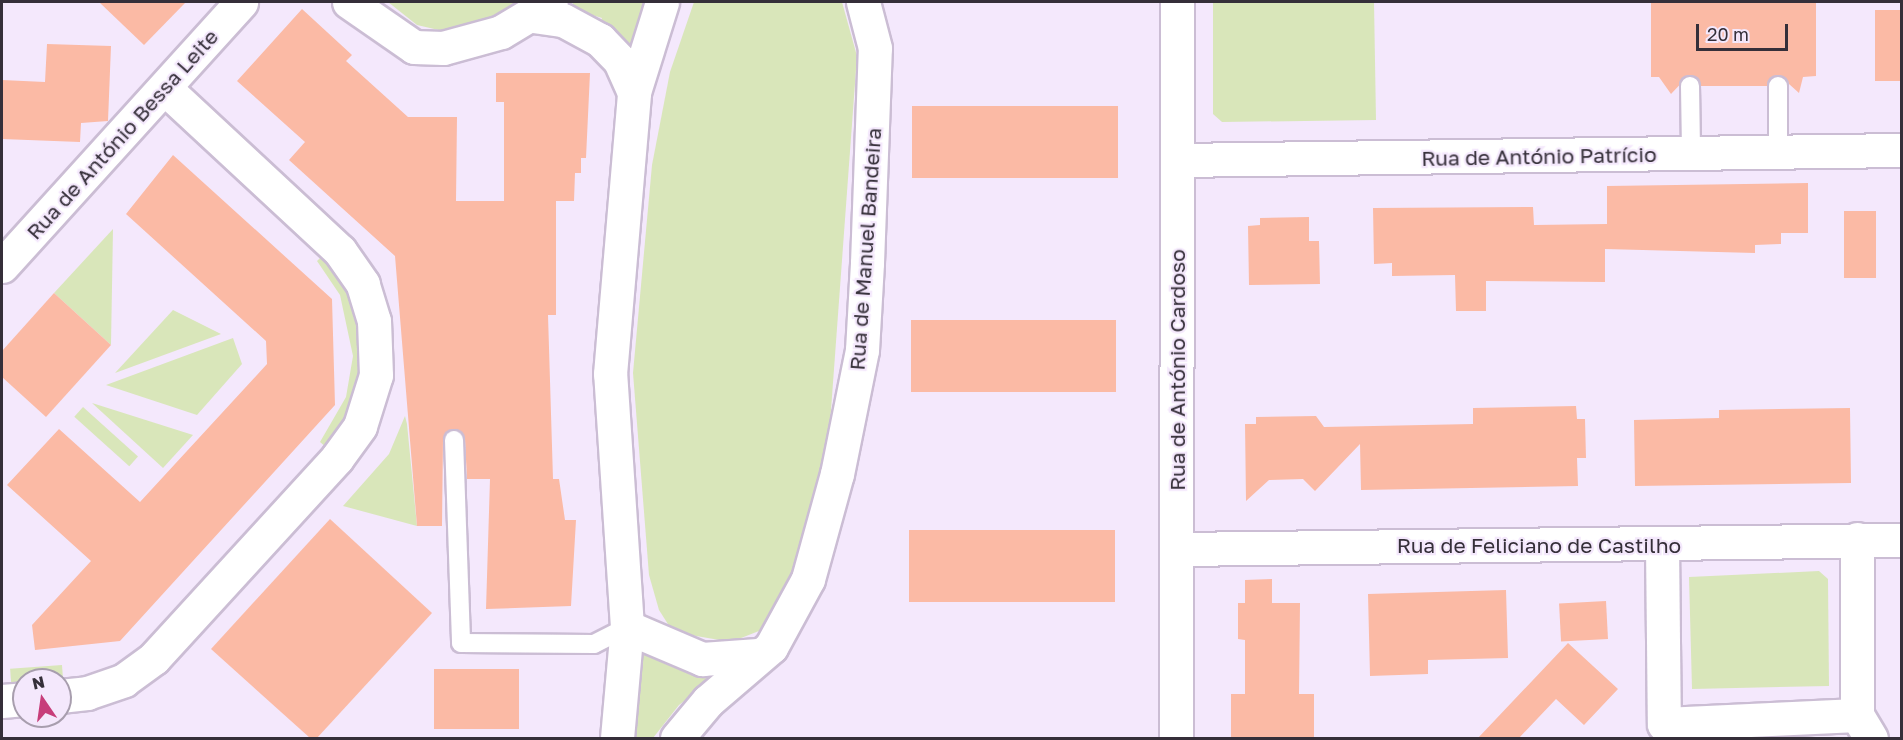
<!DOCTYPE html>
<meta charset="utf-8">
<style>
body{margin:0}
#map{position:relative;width:1903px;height:740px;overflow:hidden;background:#f4e8fc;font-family:"Golos Text",sans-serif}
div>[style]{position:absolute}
.green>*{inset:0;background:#d9e6ba;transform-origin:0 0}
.building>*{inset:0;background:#fbbaa5;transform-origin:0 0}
.roads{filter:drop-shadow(2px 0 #cbbdd4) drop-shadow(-2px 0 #cbbdd4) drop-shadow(0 2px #cbbdd4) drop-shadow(0 -2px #cbbdd4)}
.lane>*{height:18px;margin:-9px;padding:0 9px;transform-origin:9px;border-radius:9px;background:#fff}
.street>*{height:33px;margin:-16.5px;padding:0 16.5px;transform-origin:16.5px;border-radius:16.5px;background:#fff}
.secondary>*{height:33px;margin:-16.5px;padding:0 16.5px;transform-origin:16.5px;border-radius:16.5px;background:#fff}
span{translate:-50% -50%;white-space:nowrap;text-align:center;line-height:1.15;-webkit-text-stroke:4.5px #f4e8fc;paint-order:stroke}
.street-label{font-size:21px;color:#352f39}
.frame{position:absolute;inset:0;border:3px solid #352f39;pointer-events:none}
.north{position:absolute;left:12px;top:668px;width:60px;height:60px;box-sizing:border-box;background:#f4e8fc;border:2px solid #a89eae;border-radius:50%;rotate:347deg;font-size:16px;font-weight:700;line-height:24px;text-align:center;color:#352f39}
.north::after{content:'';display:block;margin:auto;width:21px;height:27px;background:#c73e7a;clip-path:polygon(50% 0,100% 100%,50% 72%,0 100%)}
.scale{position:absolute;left:1696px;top:24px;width:92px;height:27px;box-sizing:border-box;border:3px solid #352f39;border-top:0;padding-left:8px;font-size:18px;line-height:21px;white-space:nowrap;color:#352f39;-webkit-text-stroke:4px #f4e8fc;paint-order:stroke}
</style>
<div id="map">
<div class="green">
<div style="clip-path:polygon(388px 2px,516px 2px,484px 23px,443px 31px,417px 25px)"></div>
<div style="clip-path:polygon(574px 2px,652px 2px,632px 51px,600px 23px,602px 18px,569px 8px)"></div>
<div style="clip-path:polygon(694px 2px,842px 2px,857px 56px,826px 478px,796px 570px,769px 627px,731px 642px,673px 632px,659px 610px,649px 575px,633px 373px,652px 165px,670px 72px)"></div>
<div style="clip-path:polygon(1213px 2px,1374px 2px,1376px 120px,1222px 122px,1213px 114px)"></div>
<div style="clip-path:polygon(113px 229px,111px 345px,54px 293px)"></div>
<div style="clip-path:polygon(323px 255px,348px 291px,360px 334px,360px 378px,346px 420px,327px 448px,320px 442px,346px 397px,353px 356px,340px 295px,317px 261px)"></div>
<div style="clip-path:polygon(173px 310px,221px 334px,115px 373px)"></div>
<div style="clip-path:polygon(233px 338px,242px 364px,197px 415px,106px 385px)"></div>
<div style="clip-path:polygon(92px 403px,193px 435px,163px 468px)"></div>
<div style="left:83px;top:407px;width:74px;height:13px;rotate:42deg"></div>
<div style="clip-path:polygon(405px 416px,407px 424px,417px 526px,343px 506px,389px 454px)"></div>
<div style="clip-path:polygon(1819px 571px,1828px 579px,1829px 686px,1692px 689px,1689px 577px)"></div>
<div style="clip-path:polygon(640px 647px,672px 667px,721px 673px,679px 705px,653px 738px,628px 738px)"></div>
<div style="left:62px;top:665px;width:14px;height:52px;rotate:86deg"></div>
</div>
<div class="building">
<div style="clip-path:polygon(99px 2px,186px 2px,144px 45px)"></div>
<div style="clip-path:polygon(1651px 2px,1816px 2px,1816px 76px,1803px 77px,1799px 93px,1779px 75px,1767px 86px,1701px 86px,1689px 75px,1671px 94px,1659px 77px,1651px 77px)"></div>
<div style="clip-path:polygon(302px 9px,352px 55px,346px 61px,408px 117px,457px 117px,456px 201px,504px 201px,504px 102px,496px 102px,496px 73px,590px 73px,586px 158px,581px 158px,581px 173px,575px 173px,574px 201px,556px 201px,556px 315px,548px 315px,553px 479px,559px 479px,565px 520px,576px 520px,571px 606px,486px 609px,490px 479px,467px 479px,465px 439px,459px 430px,448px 431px,443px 440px,442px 526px,417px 526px,395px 256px,289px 160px,305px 142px,237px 81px)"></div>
<div style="left:1875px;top:10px;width:27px;height:71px"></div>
<div style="clip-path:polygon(47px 44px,111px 46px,108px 121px,81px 123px,80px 142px,2px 139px,2px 80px,45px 82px)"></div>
<div style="left:912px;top:106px;width:206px;height:72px"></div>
<div style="clip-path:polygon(173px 155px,332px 299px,335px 405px,120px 641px,35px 650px,32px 625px,91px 561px,7px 485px,59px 429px,140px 502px,267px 364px,266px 341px,126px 214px)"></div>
<div style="clip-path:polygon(1808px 183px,1808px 233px,1781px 233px,1781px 244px,1755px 245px,1755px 253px,1605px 249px,1605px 282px,1486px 281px,1486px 311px,1456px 311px,1455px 275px,1392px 276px,1392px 263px,1374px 264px,1373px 208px,1533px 207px,1534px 225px,1607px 224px,1607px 186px)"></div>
<div style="left:1844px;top:211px;width:32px;height:67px"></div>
<div style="clip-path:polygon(1309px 217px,1309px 241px,1319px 241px,1320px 284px,1249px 285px,1248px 226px,1260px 225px,1260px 218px)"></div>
<div style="clip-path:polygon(54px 293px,111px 345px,46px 417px,2px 377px,2px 351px)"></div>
<div style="left:911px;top:320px;width:205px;height:72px"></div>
<div style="clip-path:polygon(1576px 406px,1577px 419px,1585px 419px,1586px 458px,1577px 458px,1578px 486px,1361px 490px,1360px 444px,1315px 491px,1303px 479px,1269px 480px,1246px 501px,1245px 424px,1256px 424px,1256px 417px,1316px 416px,1324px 427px,1473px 424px,1473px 408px)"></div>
<div style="clip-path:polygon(1850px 408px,1851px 483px,1635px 486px,1634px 420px,1719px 418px,1719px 410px)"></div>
<div style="clip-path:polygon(330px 519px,432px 613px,317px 738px,310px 738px,211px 649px)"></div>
<div style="left:909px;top:530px;width:206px;height:72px"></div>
<div style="clip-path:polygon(1272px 579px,1272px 603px,1300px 603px,1299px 694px,1314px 694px,1314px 738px,1231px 738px,1231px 694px,1245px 694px,1245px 640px,1238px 639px,1238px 603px,1245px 603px,1245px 580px)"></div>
<div style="clip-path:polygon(1506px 590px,1508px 658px,1428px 660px,1428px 674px,1370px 676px,1368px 594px)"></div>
<div style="left:1606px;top:601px;width:38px;height:47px;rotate:87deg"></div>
<div style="clip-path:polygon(1568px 643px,1618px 689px,1584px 725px,1556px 699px,1519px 738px,1478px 738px)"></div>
<div style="left:434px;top:669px;width:85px;height:60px"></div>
</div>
<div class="roads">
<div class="lane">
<div style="left:1690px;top:86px;width:67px;rotate:89.1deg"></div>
<div style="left:1778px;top:86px;width:66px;rotate:90deg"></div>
<div style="left:454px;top:440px;width:203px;rotate:88deg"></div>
<div style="left:461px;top:643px;width:133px;rotate:0.4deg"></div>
<div style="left:594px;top:644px;width:37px;rotate:-27deg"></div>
</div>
<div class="street">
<div style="left:349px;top:2px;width:79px;rotate:34.7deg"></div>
<div style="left:414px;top:47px;width:29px;rotate:2deg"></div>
<div style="left:443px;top:48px;width:60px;rotate:-15.4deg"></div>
<div style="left:501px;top:32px;width:58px;rotate:-31deg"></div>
<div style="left:533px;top:16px;width:30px;rotate:8deg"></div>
<div style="left:563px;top:20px;width:42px;rotate:28.4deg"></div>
<div style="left:600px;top:40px;width:29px;rotate:46deg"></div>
<div style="left:620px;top:61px;width:34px;rotate:66deg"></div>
<div style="left:1177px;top:160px;width:725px;rotate:-0.79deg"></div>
<div style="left:1662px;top:545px;width:179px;rotate:89.4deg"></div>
<div style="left:1177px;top:549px;width:725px;rotate:-0.71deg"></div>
<div style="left:627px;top:627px;width:82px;rotate:23.1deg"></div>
<div style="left:702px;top:659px;width:56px;rotate:-4.1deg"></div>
<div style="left:60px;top:696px;width:27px;rotate:-6deg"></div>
<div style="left:87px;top:693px;width:39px;rotate:-19deg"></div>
<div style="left:124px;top:680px;width:37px;rotate:-36deg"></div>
<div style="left:154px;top:658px;width:271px;rotate:-47.5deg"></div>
<div style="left:337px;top:458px;width:39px;rotate:-54deg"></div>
<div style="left:360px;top:426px;width:53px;rotate:-72.6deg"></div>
<div style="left:376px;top:375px;width:54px;rotate:-92.1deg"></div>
<div style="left:374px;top:321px;width:39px;rotate:-107deg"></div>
<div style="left:363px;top:284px;width:40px;rotate:-124.9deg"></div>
<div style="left:340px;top:251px;width:236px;rotate:-137.1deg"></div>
<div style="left:2px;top:701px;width:22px;rotate:-5deg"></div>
<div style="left:1857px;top:715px;width:27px;rotate:59deg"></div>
<div style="left:1664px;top:724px;width:193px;rotate:-2.7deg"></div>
<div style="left:1857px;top:715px;width:176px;rotate:-90deg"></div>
<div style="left:617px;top:738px;width:111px;rotate:-84.9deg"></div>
<div style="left:627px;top:627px;width:254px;rotate:-93.8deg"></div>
<div style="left:610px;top:374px;width:283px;rotate:-85.1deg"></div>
<div style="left:634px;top:92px;width:94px;rotate:-72.7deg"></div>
<div style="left:677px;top:738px;width:48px;rotate:-50deg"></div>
<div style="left:708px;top:701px;width:83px;rotate:-40.6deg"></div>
<div style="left:771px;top:647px;width:77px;rotate:-61.4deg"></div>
<div style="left:808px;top:579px;width:109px;rotate:-74.6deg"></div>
<div style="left:837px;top:474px;width:126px;rotate:-78.6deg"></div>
<div style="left:862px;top:350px;width:87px;rotate:-86.7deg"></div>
<div style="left:867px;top:263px;width:215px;rotate:-87.9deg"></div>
<div style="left:875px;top:48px;width:48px;rotate:-104.6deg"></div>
</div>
<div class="secondary">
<div style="left:2px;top:266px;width:356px;rotate:-47.8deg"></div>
<div style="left:1176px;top:738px;width:736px;rotate:-89.92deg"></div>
</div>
</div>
<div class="street-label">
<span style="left:122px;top:134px;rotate:-48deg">Rua de António Bessa Leite</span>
<span style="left:1539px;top:156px;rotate:-1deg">Rua de António Patrício</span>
<span style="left:865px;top:249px;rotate:-86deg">Rua de Manuel Bandeira</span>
<span style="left:1177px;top:370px;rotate:-90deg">Rua de António Cardoso</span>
<span style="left:1539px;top:545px">Rua de Feliciano de Castilho</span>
</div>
<div class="frame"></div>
<div class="north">N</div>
<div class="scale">20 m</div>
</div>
